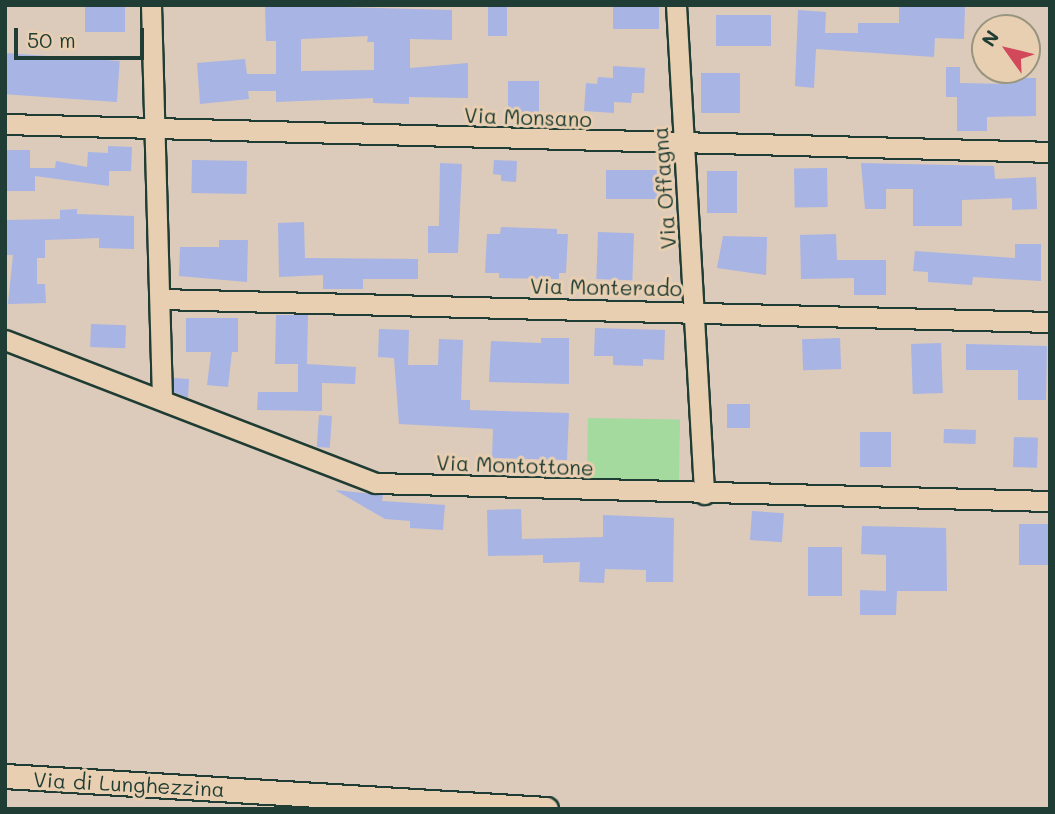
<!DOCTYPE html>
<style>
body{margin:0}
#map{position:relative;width:1055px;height:814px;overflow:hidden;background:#dccabb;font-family:Mali,sans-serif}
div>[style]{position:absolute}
.green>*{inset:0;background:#a4da9d;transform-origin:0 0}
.building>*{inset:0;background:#a8b4e4;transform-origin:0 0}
.roads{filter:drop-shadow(2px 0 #1f3d34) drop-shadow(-2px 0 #1f3d34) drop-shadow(0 2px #1f3d34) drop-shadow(0 -2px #1f3d34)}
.minor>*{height:19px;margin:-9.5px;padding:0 9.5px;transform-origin:9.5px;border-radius:9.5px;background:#e9cfb1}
.tertiary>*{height:23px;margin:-11.5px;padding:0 11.5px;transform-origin:11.5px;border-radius:11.5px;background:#e9cfb1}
span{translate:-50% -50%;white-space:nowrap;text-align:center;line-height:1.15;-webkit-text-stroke:6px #e9cfb1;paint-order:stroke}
.street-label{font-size:21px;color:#1f3d34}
.frame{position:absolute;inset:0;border:7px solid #1f3d34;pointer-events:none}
.north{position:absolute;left:971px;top:14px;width:70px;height:70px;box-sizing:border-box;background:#e9cfb1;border:2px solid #98957f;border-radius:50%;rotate:304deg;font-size:19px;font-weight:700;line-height:28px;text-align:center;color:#1f3d34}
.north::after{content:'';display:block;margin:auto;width:24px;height:32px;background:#d1495b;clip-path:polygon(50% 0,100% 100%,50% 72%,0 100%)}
.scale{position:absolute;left:14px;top:28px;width:130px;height:32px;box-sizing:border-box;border:4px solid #1f3d34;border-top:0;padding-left:9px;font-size:21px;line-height:24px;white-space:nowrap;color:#1f3d34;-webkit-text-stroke:5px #e9cfb1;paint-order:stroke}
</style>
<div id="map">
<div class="green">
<div style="left:588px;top:418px;width:92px;height:62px;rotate:1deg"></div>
</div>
<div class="building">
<div style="left:85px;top:5px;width:40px;height:27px"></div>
<div style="clip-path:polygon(evenodd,265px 5px,452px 10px,452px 40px,410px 39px,410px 68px,468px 63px,468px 98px,409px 97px,409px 104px,373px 103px,373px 98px,276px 102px,276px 91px,248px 91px,249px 99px,200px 104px,197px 63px,245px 59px,247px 74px,276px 74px,276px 41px,266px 41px,265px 5px,368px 36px,367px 42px,374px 42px,374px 70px,301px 71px,301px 39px,368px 36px)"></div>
<div style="left:488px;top:5px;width:19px;height:31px"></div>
<div style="left:613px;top:5px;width:46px;height:24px"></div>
<div style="clip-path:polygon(965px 6px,964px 39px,935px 38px,934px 57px,816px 49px,814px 88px,795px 86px,798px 10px,826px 12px,825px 33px,858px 33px,858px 23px,899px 23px,899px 7px)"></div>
<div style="left:716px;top:15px;width:55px;height:31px"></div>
<div style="left:5px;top:53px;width:115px;height:41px;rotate:4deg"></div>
<div style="clip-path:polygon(613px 66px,645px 68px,644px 93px,632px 93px,631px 103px,614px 102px,614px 113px,584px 111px,586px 83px,597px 84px,598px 77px,613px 78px)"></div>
<div style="clip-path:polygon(946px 67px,960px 67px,960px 83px,1009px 84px,1009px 78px,1036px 78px,1036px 116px,987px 117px,987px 131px,957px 131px,957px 97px,946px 97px)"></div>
<div style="left:701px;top:73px;width:39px;height:40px"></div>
<div style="left:508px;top:81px;width:31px;height:36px"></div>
<div style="clip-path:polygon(108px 146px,132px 147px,131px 171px,109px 171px,109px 186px,35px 176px,35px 191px,5px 191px,5px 150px,30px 150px,30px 168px,55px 168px,56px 161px,87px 167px,88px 152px,108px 153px)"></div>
<div style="left:192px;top:160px;width:55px;height:33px;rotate:1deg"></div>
<div style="clip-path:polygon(494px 160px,517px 161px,516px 182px,501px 181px,501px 175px,493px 174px)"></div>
<div style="clip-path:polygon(440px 163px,462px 164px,458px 253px,428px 253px,428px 226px,439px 226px)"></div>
<div style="clip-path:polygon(861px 163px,994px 166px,995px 179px,1036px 177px,1037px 209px,1012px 210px,1012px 198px,962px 200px,962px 226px,913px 226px,913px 189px,886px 189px,886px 209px,865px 209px)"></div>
<div style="left:827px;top:168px;width:39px;height:33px;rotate:89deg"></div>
<div style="left:606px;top:170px;width:51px;height:29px"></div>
<div style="left:707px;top:171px;width:30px;height:42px"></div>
<div style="clip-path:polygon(77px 209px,77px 214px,134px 216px,134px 249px,99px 248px,99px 238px,45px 240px,45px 258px,37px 258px,37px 284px,45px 284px,46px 303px,8px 304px,13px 255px,7px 255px,6px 220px,60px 219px,60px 210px)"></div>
<div style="clip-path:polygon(304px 222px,305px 258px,418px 259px,418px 279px,363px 279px,363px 289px,323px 289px,323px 275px,279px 277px,278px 223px)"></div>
<div style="clip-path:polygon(501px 227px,557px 229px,557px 234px,568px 234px,566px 273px,559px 273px,559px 279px,499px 278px,499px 273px,485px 273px,487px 234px,500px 234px)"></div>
<div style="left:598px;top:232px;width:36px;height:47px;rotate:2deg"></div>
<div style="clip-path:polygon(836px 234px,837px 260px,886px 260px,886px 295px,854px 295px,854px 278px,801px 279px,800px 235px)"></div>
<div style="clip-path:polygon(723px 236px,767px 237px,766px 275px,717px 268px)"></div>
<div style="clip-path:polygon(219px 240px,248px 240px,247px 282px,179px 276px,180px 247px,219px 247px)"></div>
<div style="clip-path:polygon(1015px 244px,1041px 244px,1041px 281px,973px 277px,972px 285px,928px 282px,928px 272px,913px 271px,915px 251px,1015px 258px)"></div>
<div style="clip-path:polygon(276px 315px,308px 315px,307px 364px,356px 367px,355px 384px,322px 383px,322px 411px,257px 410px,258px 392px,298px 392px,298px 364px,275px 364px)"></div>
<div style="clip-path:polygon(186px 318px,238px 318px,238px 352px,232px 352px,228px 387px,207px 385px,211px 352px,186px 352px)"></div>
<div style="left:91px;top:324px;width:35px;height:23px;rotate:2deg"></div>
<div style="clip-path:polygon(595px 328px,665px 330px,664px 360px,643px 359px,643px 366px,613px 365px,613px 356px,594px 356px)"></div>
<div style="clip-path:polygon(379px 329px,409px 330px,408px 365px,438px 365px,439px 339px,463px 340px,461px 400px,470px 400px,470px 410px,569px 413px,567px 460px,492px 458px,493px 429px,399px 424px,394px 358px,378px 357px)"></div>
<div style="clip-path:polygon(541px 338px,569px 338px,569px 384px,489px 382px,491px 341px,541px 343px)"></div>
<div style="left:840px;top:338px;width:31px;height:38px;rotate:88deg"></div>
<div style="left:941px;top:343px;width:50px;height:30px;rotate:88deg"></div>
<div style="clip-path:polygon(966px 344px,1047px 346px,1046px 400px,1018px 400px,1018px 370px,966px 370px)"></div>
<div style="clip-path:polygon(174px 378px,189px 379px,188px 398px,174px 392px)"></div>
<div style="left:750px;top:404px;width:24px;height:23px;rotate:90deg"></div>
<div style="left:319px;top:415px;width:13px;height:32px;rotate:4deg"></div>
<div style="left:944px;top:429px;width:32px;height:14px;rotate:2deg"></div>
<div style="left:860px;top:432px;width:31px;height:35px"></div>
<div style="left:1014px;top:437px;width:24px;height:30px;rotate:2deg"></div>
<div style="clip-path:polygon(335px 490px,383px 495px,382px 501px,445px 505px,443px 530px,410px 528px,410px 521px,385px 519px)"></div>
<div style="clip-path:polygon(521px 509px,522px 539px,603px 537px,603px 515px,674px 518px,673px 582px,646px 582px,646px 570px,605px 569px,604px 583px,579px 582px,580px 562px,543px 563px,543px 555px,488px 556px,487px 510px)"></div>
<div style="left:752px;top:511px;width:32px;height:29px;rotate:4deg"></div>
<div style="left:1019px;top:524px;width:31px;height:41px"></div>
<div style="clip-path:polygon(862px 526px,946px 528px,947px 591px,897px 591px,896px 615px,860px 615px,860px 590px,886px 591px,886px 555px,861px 554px)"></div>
<div style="left:808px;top:547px;width:34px;height:49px"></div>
</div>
<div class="roads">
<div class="minor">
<div style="left:151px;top:5px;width:395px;rotate:88.4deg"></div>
<div style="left:676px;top:5px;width:490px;rotate:86.7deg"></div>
<div style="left:5px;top:124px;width:1045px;rotate:1.53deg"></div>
<div style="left:160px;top:299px;width:890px;rotate:1.48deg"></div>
<div style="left:5px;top:340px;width:397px;rotate:21.1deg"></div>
<div style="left:375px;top:483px;width:675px;rotate:1.53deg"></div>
</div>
<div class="tertiary">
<div style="left:5px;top:776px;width:542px;rotate:3.49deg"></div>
</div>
</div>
<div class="street-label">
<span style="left:528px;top:117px;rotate:2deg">Via Monsano</span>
<span style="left:664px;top:188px;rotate:-94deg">Via Offagna</span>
<span style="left:606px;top:287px;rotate:1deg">Via Monterado</span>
<span style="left:515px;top:465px;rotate:2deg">Via Montottone</span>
<span style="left:129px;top:784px;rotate:3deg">Via di Lunghezzina</span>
</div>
<div class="frame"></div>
<div class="north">N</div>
<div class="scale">50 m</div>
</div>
